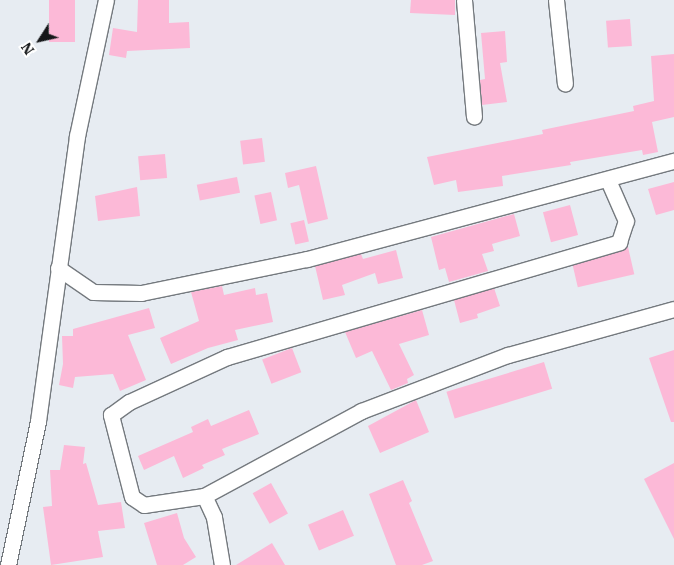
<!DOCTYPE html>
<style>
body{margin:0}
#map{position:relative;width:674px;height:565px;overflow:hidden;background:#e7ecf2;font-family:"IBM Plex Serif",serif}
div>[style]{position:absolute}
.building>*{inset:0;background:#fcb9d7;transform-origin:0 0}
.roads{filter:drop-shadow(1px 0 #74797e) drop-shadow(-1px 0 #74797e) drop-shadow(0 1px #74797e) drop-shadow(0 -1px #74797e)}
.street>*{height:15px;margin:-7.5px;padding:0 7.5px;transform-origin:7.5px;border-radius:7.5px;background:#fff}
span{translate:-50% -50%;white-space:nowrap;text-align:center;line-height:1.15;-webkit-text-stroke:4px #fff;paint-order:stroke}
.north{position:absolute;left:15px;top:15px;width:50px;height:50px;-webkit-text-stroke:4px #fff;paint-order:stroke;rotate:235deg;font-size:14px;font-weight:700;line-height:20px;text-align:center;color:#151719}
.north::after{content:'';display:block;margin:auto;width:18px;height:22px;background:#151719;clip-path:polygon(50% 0,100% 100%,50% 72%,0 100%)}
</style>
<div id="map">
<div class="building">
<div style="left:49px;top:0;width:26px;height:42px"></div>
<div style="clip-path:polygon(138px 0,169px 0,169px 23px,189px 22px,190px 48px,127px 51px,126px 58px,109px 55px,113px 28px,137px 32px)"></div>
<div style="clip-path:polygon(411px 0,455px 0,455px 15px,410px 13px)"></div>
<div style="left:630px;top:19px;width:27px;height:24px;rotate:86deg"></div>
<div style="clip-path:polygon(505px 31px,507px 62px,500px 63px,507px 102px,482px 105px,480px 80px,485px 79px,481px 33px)"></div>
<div style="clip-path:polygon(674px 54px,674px 117px,652px 122px,658px 152px,643px 155px,642px 150px,570px 162px,571px 165px,502px 176px,503px 186px,458px 192px,456px 180px,434px 185px,427px 157px,543px 134px,542px 130px,634px 111px,633px 106px,654px 101px,651px 56px)"></div>
<div style="left:262px;top:138px;width:24px;height:22px;rotate:83deg"></div>
<div style="left:165px;top:154px;width:24px;height:27px;rotate:85deg"></div>
<div style="clip-path:polygon(316px 166px,328px 219px,308px 224px,299px 185px,288px 188px,285px 173px)"></div>
<div style="left:237px;top:177px;width:16px;height:41px;rotate:79deg"></div>
<div style="clip-path:polygon(674px 182px,674px 210px,656px 215px,648px 189px)"></div>
<div style="clip-path:polygon(137px 187px,140px 216px,98px 221px,95px 196px)"></div>
<div style="left:271px;top:192px;width:29px;height:17px;rotate:78deg"></div>
<div style="left:570px;top:205px;width:31px;height:28px;rotate:75deg"></div>
<div style="clip-path:polygon(514px 214px,520px 236px,492px 244px,494px 251px,482px 254px,488px 271px,449px 282px,445px 268px,439px 270px,431px 237px)"></div>
<div style="left:304px;top:220px;width:22px;height:14px;rotate:77deg"></div>
<div style="left:628px;top:247px;width:28px;height:58px;rotate:77deg"></div>
<div style="clip-path:polygon(396px 250px,403px 278px,378px 284px,375px 273px,342px 285px,345px 295px,323px 300px,315px 266px,361px 254px,363px 259px)"></div>
<div style="clip-path:polygon(222px 286px,224px 295px,255px 288px,256px 295px,267px 293px,273px 322px,235px 330px,238px 340px,208px 348px,171px 364px,160px 338px,199px 321px,191px 292px)"></div>
<div style="clip-path:polygon(494px 288px,500px 306px,477px 314px,478px 318px,460px 323px,454px 300px)"></div>
<div style="clip-path:polygon(149px 308px,155px 328px,128px 335px,146px 380px,120px 391px,113px 374px,75px 377px,73px 388px,59px 385px,63px 364px,62px 336px,73px 336px,73px 329px)"></div>
<div style="clip-path:polygon(422px 310px,429px 335px,399px 344px,414px 375px,407px 379px,408px 383px,391px 390px,372px 351px,356px 358px,345px 332px)"></div>
<div style="left:292px;top:348px;width:26px;height:32px;rotate:69deg"></div>
<div style="clip-path:polygon(674px 350px,674px 422px,671px 422px,649px 358px)"></div>
<div style="left:544px;top:362px;width:28px;height:102px;rotate:73deg"></div>
<div style="clip-path:polygon(416px 400px,429px 432px,380px 453px,368px 426px)"></div>
<div style="clip-path:polygon(249px 410px,259px 434px,222px 449px,225px 455px,202px 465px,204px 468px,183px 478px,174px 456px,144px 470px,138px 456px,193px 432px,191px 427px,208px 419px,211px 426px)"></div>
<div style="clip-path:polygon(64px 445px,85px 447px,83px 464px,86px 463px,98px 505px,121px 502px,125px 528px,98px 531px,103px 557px,51px 565px,43px 507px,52px 506px,50px 470px,60px 470px)"></div>
<div style="clip-path:polygon(674px 463px,674px 539px,644px 479px)"></div>
<div style="clip-path:polygon(403px 480px,412px 501px,409px 503px,433px 561px,422px 565px,396px 565px,369px 494px)"></div>
<div style="left:271px;top:483px;width:35px;height:21px;rotate:61deg"></div>
<div style="left:343px;top:510px;width:28px;height:38px;rotate:67deg"></div>
<div style="clip-path:polygon(177px 513px,184px 538px,196px 557px,183px 565px,157px 565px,144px 523px)"></div>
<div style="clip-path:polygon(272px 543px,285px 565px,236px 565px)"></div>
</div>
<div class="roads">
<div class="street">
<div style="left:464px;top:0;width:117px;rotate:85.1deg"></div>
<div style="left:556px;top:0;width:84px;rotate:83.9deg"></div>
<div style="left:58px;top:268px;width:42px;rotate:34.4deg"></div>
<div style="left:93px;top:292px;width:48px;rotate:1.2deg"></div>
<div style="left:141px;top:293px;width:169px;rotate:-11.6deg"></div>
<div style="left:307px;top:259px;width:380px;rotate:-15deg"></div>
<div style="left:204px;top:496px;width:179px;rotate:-28.4deg"></div>
<div style="left:361px;top:411px;width:157px;rotate:-20.9deg"></div>
<div style="left:508px;top:355px;width:172px;rotate:-15.5deg"></div>
<div style="left:8px;top:565px;width:147px;rotate:-78.2deg"></div>
<div style="left:38px;top:421px;width:288px;rotate:-82.2deg"></div>
<div style="left:77px;top:136px;width:139px;rotate:-78deg"></div>
<div style="left:222px;top:565px;width:49px;rotate:-99.5deg"></div>
<div style="left:214px;top:517px;width:23px;rotate:-115deg"></div>
<div style="left:204px;top:496px;width:61px;rotate:171.5deg"></div>
<div style="left:144px;top:505px;width:14px;rotate:-146deg"></div>
<div style="left:132px;top:497px;width:85px;rotate:-104.4deg"></div>
<div style="left:111px;top:415px;width:22px;rotate:-36deg"></div>
<div style="left:129px;top:402px;width:108px;rotate:-24.7deg"></div>
<div style="left:227px;top:357px;width:409px;rotate:-16.3deg"></div>
<div style="left:619px;top:242px;width:22px;rotate:-72deg"></div>
<div style="left:626px;top:221px;width:45px;rotate:-113.7deg"></div>
</div>
</div>
<div class="north">N</div>
</div>
